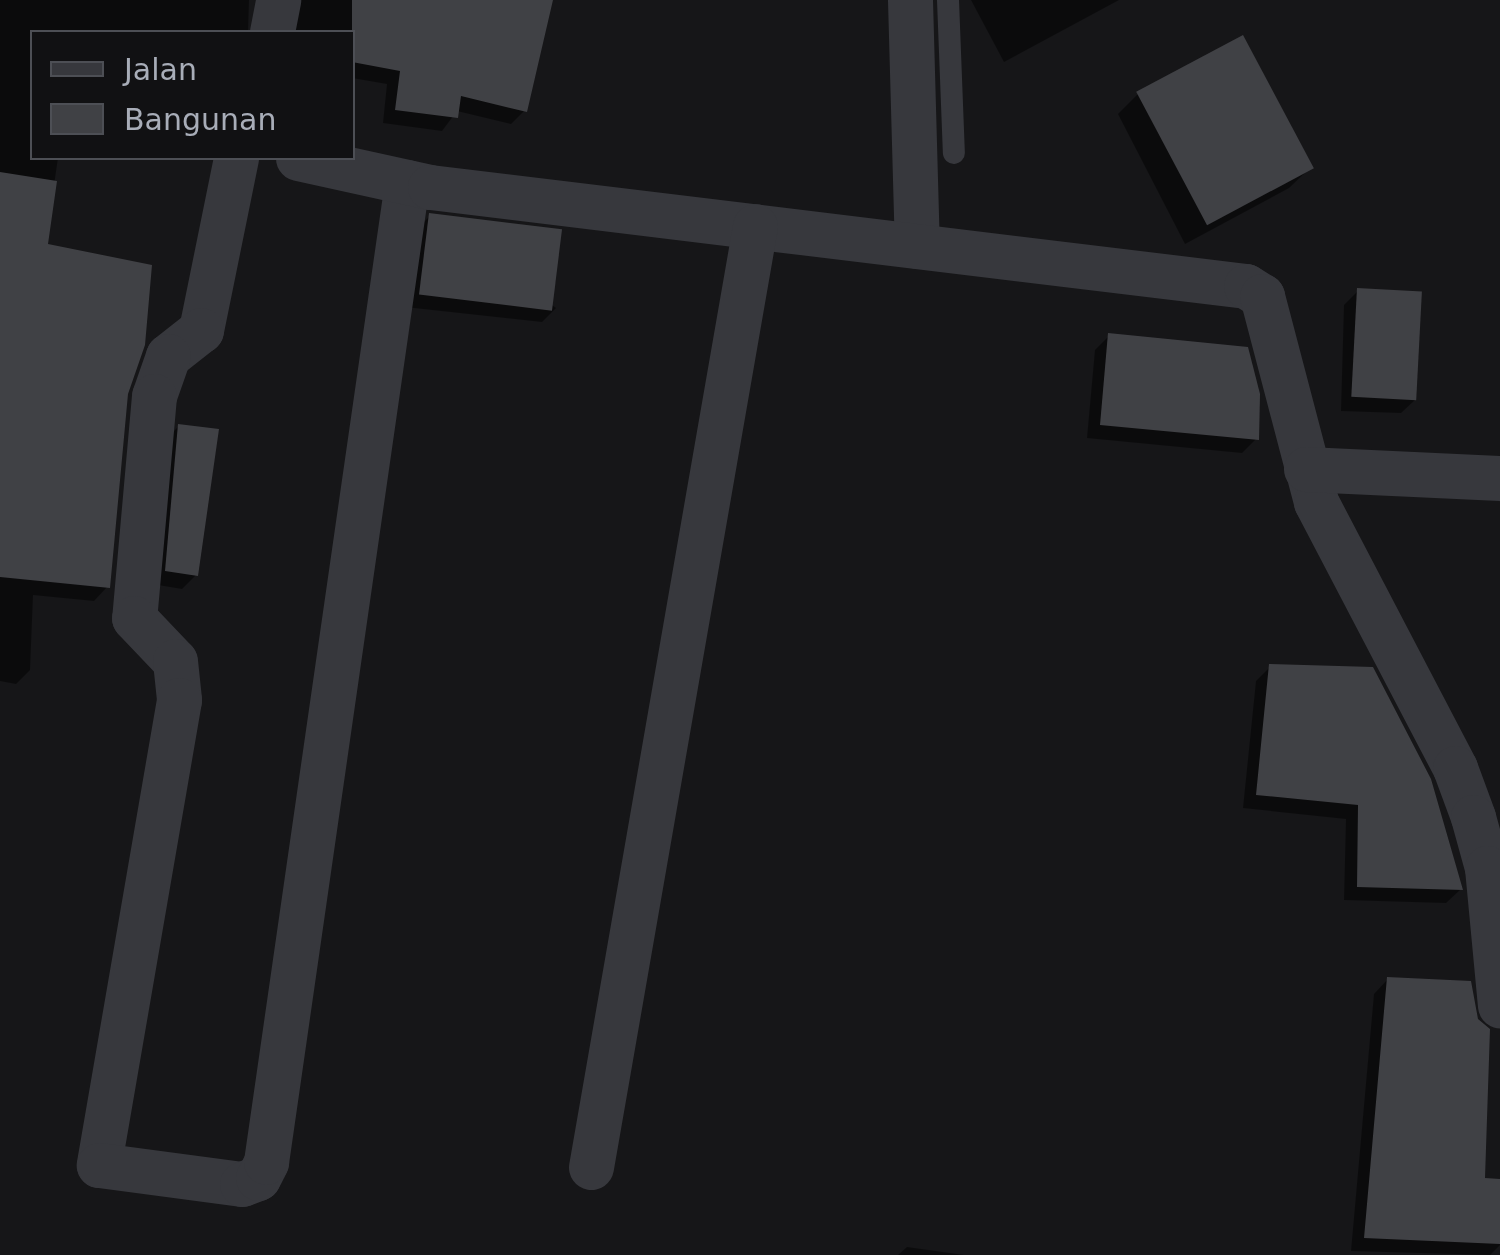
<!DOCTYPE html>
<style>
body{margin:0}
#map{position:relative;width:1500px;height:1255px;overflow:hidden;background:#161618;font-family:"DejaVu Sans",sans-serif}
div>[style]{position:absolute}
.shadow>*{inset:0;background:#0007}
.building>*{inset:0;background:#404145;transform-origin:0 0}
.lane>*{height:22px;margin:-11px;padding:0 11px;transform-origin:11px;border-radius:11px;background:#37383d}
.street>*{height:45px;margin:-22.5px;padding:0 22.5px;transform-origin:22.5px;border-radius:22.5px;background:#37383d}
span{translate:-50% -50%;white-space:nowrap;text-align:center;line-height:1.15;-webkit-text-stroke:8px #111113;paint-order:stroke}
.legend{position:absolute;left:30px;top:30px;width:325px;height:130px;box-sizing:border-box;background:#111113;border:2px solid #4d4f55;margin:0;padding:12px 18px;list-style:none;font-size:30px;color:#a8adb8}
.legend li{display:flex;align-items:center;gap:20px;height:50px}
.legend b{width:50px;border:2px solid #4d4f55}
</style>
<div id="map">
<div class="shadow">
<div style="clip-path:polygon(0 0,249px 0,248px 32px,32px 32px,32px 158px,58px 158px,45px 246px,125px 393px,108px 586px,94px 601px,33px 595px,30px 670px,16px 684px,0 681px)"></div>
<div style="clip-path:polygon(282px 0,550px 0,525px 110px,511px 124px,457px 111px,442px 131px,383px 123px,387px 84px,352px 78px,352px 32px,287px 32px)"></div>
<div style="clip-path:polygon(971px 0,1119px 0,1004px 62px)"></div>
<div style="clip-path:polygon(1138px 94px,1310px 168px,1289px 188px,1185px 244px,1118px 114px)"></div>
<div style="clip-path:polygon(430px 216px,556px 308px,542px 322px,405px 307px,416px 230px)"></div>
<div style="clip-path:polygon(1358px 291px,1416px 399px,1401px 413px,1341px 411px,1344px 305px)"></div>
<div style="clip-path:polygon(1109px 336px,1256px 439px,1242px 453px,1087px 438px,1095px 350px)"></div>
<div style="clip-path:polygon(179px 426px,196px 575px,182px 589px,152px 584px,165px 440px)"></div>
<div style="clip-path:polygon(1270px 667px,1429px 780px,1460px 890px,1446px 903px,1344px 900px,1346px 819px,1243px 808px,1256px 681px)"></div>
<div style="clip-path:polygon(1388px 979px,1482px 1181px,1500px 1182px,1500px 1245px,1490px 1255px,1351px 1251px,1374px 994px)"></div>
<div style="clip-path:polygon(907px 1247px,964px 1255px,898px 1255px)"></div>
</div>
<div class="building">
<div style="clip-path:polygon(352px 0,553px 0,527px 112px,461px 96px,458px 118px,395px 110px,400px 71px,352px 62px)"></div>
<div style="left:1243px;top:35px;width:151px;height:121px;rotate:62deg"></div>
<div style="clip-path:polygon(0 172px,57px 181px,48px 244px,152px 265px,145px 345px,128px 394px,110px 588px,0 577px)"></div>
<div style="left:429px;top:213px;width:134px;height:82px;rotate:7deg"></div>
<div style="left:1357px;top:288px;width:65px;height:109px;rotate:3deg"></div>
<div style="clip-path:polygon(1108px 333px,1248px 347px,1260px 394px,1259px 440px,1100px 425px)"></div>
<div style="clip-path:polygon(178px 424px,219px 429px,198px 576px,165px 571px)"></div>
<div style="clip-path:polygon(1269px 664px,1373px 667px,1431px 779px,1463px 890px,1357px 887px,1358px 805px,1256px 795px)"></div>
<div style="clip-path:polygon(1387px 977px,1471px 981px,1478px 1019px,1490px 1029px,1485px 1178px,1500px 1179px,1500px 1244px,1364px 1238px)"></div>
</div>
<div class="lane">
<div style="left:948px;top:0;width:153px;rotate:87.8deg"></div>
</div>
<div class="street">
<div style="left:910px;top:0;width:246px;rotate:88.4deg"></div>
<div style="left:272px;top:32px;width:33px;rotate:-79deg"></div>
<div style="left:236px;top:158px;width:176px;rotate:101.5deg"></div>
<div style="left:201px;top:330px;width:42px;rotate:141.8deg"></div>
<div style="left:168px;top:356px;width:42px;rotate:109.3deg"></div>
<div style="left:154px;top:396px;width:223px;rotate:95.1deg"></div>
<div style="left:134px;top:618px;width:59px;rotate:46.4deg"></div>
<div style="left:175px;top:661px;width:39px;rotate:84deg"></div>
<div style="left:179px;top:700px;width:472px;rotate:99.8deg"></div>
<div style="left:99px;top:1165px;width:144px;rotate:7.6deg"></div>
<div style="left:242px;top:1184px;width:17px;rotate:-21deg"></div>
<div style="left:258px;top:1178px;width:18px;rotate:-63deg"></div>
<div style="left:266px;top:1162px;width:990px;rotate:-81.81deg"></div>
<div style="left:298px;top:158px;width:135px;rotate:12.4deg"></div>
<div style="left:430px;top:187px;width:822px;rotate:6.92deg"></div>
<div style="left:1246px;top:286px;width:19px;rotate:32deg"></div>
<div style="left:1262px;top:296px;width:213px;rotate:75.3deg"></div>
<div style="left:1316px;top:502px;width:300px;rotate:62.4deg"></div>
<div style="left:1455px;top:768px;width:52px;rotate:69.8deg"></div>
<div style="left:1473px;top:817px;width:53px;rotate:74.6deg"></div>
<div style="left:1487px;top:868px;width:138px;rotate:84.6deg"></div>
<div style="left:1306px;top:469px;width:194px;rotate:2.7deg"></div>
<div style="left:591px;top:1167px;width:955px;rotate:-80.11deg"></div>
</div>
<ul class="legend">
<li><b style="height:12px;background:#37383d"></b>Jalan</li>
<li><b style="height:28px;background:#404145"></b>Bangunan</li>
</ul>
</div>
